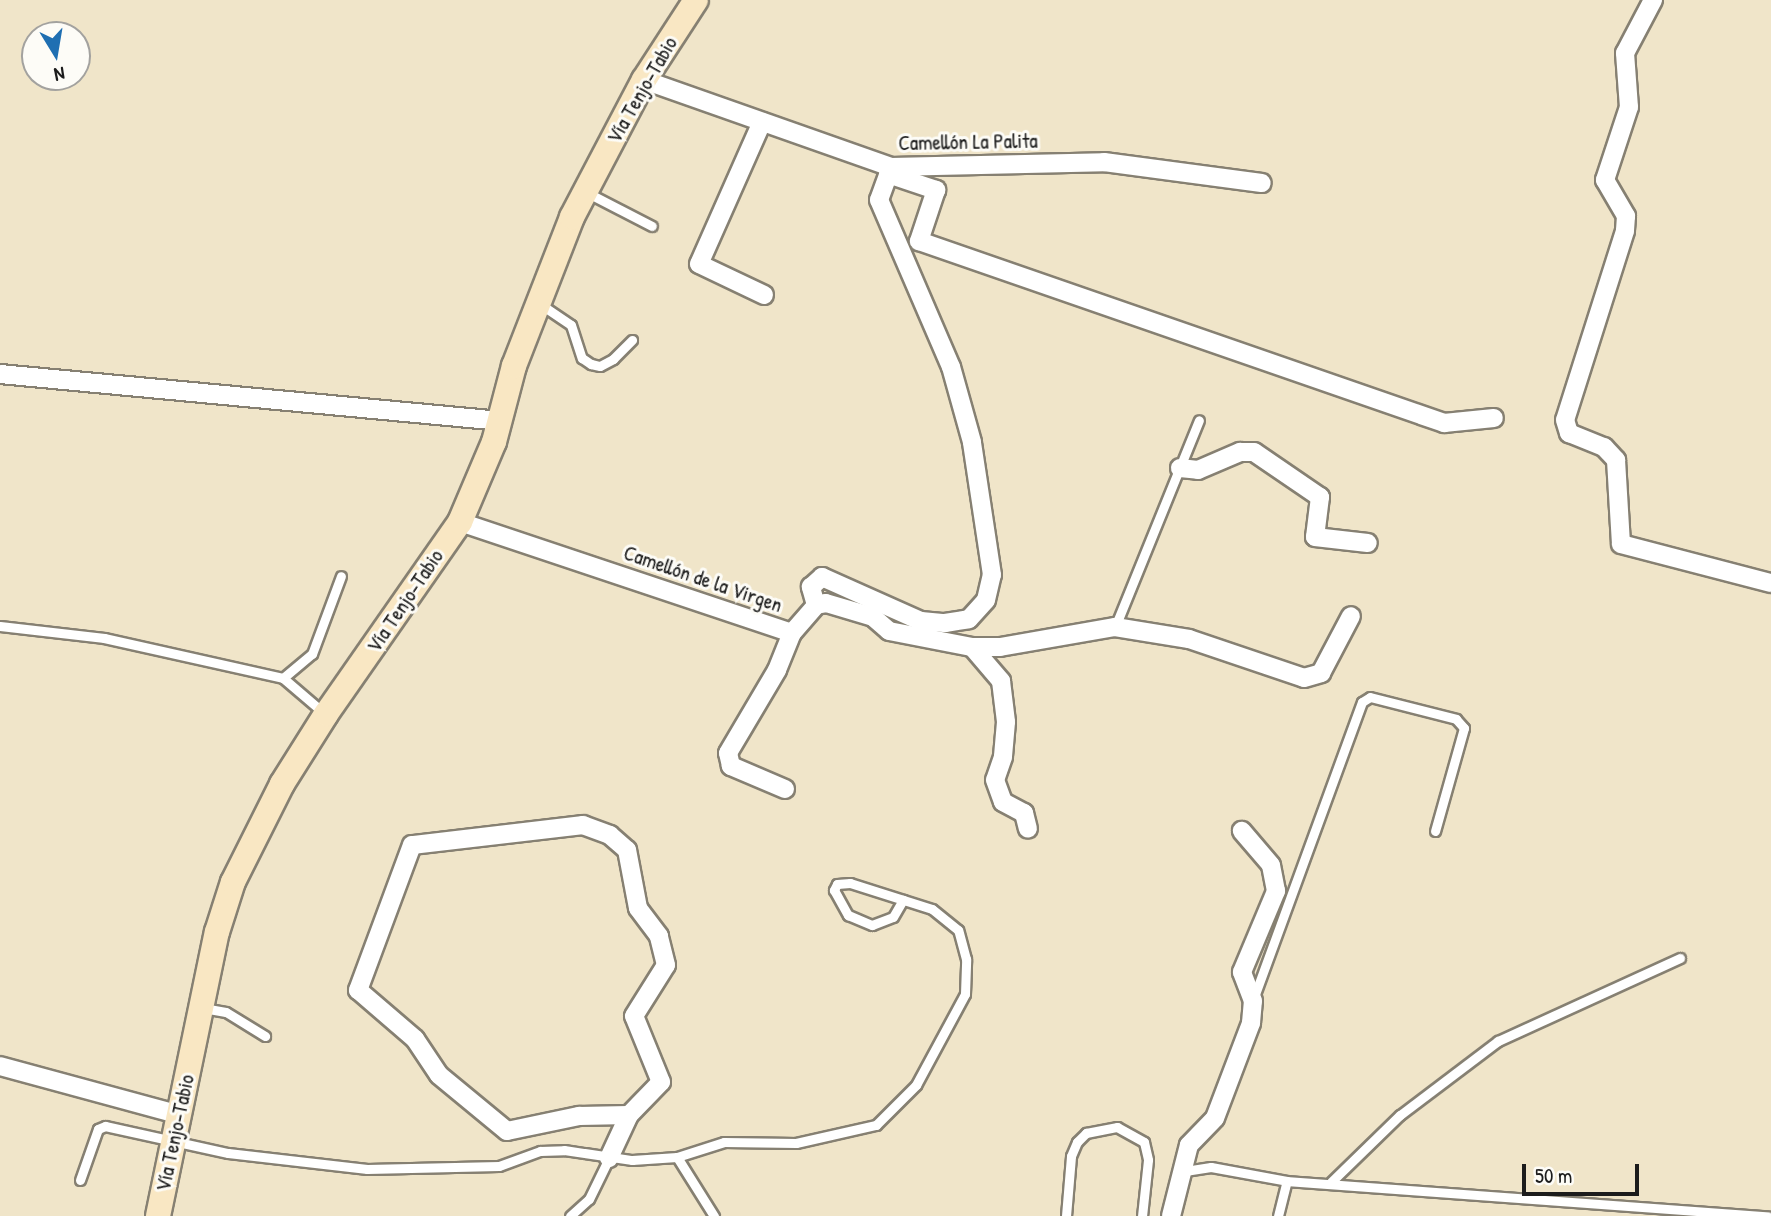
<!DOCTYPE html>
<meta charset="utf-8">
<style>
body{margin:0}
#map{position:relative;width:1771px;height:1216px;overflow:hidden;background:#f0e5c9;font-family:"Patrick Hand",sans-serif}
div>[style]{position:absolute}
.roads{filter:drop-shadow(2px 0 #868072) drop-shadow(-2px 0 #868072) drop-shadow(0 2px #868072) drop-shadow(0 -2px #868072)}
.lane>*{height:9px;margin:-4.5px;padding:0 4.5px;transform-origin:4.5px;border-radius:4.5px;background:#fff}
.street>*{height:18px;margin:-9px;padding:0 9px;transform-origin:9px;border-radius:9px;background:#fff}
.secondary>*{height:24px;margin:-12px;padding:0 12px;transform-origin:12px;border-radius:12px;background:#f9e7c3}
span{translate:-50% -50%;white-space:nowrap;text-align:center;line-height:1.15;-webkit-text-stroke:6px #fdfcf7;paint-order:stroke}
.street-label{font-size:21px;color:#1c1c1c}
.north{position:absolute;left:21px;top:21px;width:70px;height:70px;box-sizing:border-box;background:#fdfcf7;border:2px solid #a3a29f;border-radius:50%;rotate:169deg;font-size:19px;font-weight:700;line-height:28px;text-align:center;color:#1c1c1c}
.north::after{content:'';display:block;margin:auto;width:24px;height:32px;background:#1f6fb2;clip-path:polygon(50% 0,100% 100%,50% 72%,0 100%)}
.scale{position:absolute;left:1522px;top:1164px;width:117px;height:32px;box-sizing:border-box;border:4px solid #1c1c1c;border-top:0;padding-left:9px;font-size:21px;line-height:24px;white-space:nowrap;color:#1c1c1c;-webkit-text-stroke:5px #fdfcf7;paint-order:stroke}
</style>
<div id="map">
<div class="roads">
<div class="lane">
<div style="left:586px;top:192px;width:74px;rotate:27.3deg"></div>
<div style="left:540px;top:304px;width:37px;rotate:34deg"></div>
<div style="left:571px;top:325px;width:35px;rotate:72deg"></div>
<div style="left:582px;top:358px;width:11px;rotate:34deg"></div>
<div style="left:591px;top:364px;width:9px;rotate:13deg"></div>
<div style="left:600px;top:366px;width:15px;rotate:-28deg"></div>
<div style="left:613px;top:359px;width:27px;rotate:-45deg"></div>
<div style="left:0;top:626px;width:105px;rotate:6.6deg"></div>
<div style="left:104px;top:638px;width:183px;rotate:12.6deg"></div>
<div style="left:283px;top:678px;width:54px;rotate:40.5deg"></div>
<div style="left:1115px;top:627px;width:223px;rotate:-67.9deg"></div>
<div style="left:283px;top:678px;width:38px;rotate:-40deg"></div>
<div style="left:312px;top:654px;width:83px;rotate:-69.6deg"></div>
<div style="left:1254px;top:997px;width:314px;rotate:-69.9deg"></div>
<div style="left:1362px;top:702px;width:9px;rotate:-32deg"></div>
<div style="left:1370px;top:697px;width:89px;rotate:14.3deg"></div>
<div style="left:1456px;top:719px;width:12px;rotate:48deg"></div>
<div style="left:1464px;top:728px;width:107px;rotate:105.7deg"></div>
<div style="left:203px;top:1008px;width:23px;rotate:10deg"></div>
<div style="left:226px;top:1012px;width:46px;rotate:31.6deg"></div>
<div style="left:677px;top:1157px;width:70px;rotate:57.9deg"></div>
<div style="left:1185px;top:1171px;width:26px;rotate:-9deg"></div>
<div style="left:1211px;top:1167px;width:77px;rotate:10.4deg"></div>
<div style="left:1287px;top:1181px;width:482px;rotate:4.2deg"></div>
<div style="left:80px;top:1180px;width:54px;rotate:-70.6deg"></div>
<div style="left:98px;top:1129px;width:8px;rotate:-23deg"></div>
<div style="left:105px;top:1126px;width:126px;rotate:12.4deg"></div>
<div style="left:228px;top:1153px;width:140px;rotate:6.6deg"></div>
<div style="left:367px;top:1169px;width:132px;rotate:-1.3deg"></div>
<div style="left:499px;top:1166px;width:44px;rotate:-20.1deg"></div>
<div style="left:540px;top:1151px;width:24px;rotate:-2deg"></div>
<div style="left:564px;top:1150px;width:69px;rotate:8.4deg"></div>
<div style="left:632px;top:1160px;width:45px;rotate:-3.8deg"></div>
<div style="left:677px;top:1157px;width:49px;rotate:-17.7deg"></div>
<div style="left:724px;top:1142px;width:72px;rotate:0.8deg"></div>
<div style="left:796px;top:1143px;width:82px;rotate:-12.7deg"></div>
<div style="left:876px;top:1125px;width:57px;rotate:-45deg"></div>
<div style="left:916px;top:1085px;width:103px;rotate:-61.7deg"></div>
<div style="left:965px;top:994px;width:35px;rotate:-88deg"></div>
<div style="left:966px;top:959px;width:30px;rotate:-105deg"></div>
<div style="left:958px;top:930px;width:33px;rotate:-141deg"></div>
<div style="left:932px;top:909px;width:86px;rotate:-162.4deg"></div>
<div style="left:850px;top:883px;width:13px;rotate:176deg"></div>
<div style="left:837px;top:884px;width:7px;rotate:117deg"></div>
<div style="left:834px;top:890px;width:29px;rotate:61deg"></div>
<div style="left:848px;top:915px;width:26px;rotate:23deg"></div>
<div style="left:872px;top:925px;width:22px;rotate:-21deg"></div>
<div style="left:893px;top:917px;width:20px;rotate:-60deg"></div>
<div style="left:1331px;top:1182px;width:96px;rotate:-44.2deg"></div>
<div style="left:1400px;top:1115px;width:123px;rotate:-37.1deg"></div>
<div style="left:1498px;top:1041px;width:200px;rotate:-24.5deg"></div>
<div style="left:570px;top:1216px;width:25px;rotate:-42deg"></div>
<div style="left:589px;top:1199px;width:46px;rotate:-64deg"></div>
<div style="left:1066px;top:1216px;width:60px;rotate:-85.2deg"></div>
<div style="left:1071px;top:1156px;width:15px;rotate:-67deg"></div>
<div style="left:1077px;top:1142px;width:13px;rotate:-45deg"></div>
<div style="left:1086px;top:1133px;width:32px;rotate:-11deg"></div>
<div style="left:1117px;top:1127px;width:31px;rotate:29deg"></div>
<div style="left:1144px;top:1142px;width:18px;rotate:77deg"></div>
<div style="left:1148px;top:1160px;width:56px;rotate:96.1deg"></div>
<div style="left:1278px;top:1216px;width:36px;rotate:-76deg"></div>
</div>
<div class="street">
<div style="left:1653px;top:0;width:60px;rotate:117.8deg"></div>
<div style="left:1625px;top:53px;width:54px;rotate:85.8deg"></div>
<div style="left:1629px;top:107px;width:77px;rotate:108.2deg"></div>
<div style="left:1605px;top:180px;width:42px;rotate:59.7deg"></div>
<div style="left:1626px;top:216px;width:15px;rotate:94deg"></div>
<div style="left:1625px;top:231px;width:198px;rotate:107.6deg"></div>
<div style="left:1565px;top:420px;width:14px;rotate:73deg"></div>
<div style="left:1569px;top:433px;width:38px;rotate:22deg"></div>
<div style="left:1604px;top:447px;width:18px;rotate:47deg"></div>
<div style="left:1616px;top:460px;width:84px;rotate:86.6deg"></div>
<div style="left:1621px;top:544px;width:155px;rotate:14.6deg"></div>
<div style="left:644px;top:80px;width:262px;rotate:19.4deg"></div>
<div style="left:891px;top:167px;width:213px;rotate:-1.3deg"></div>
<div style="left:1104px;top:162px;width:159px;rotate:7.6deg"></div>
<div style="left:762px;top:122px;width:155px;rotate:113.9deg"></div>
<div style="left:699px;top:264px;width:72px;rotate:25.5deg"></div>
<div style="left:888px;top:174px;width:51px;rotate:18.4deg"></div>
<div style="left:936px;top:190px;width:54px;rotate:108.4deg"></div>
<div style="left:919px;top:241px;width:556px;rotate:19.12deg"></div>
<div style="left:1444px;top:423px;width:50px;rotate:-5.7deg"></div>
<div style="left:0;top:374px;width:503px;rotate:5.36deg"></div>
<div style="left:1180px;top:468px;width:18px;rotate:6deg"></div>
<div style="left:1198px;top:470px;width:46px;rotate:-23.2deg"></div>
<div style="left:1240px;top:452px;width:14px"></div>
<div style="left:1254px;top:452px;width:80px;rotate:34.3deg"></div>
<div style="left:1320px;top:497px;width:40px;rotate:97.1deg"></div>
<div style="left:1315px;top:537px;width:53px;rotate:6.5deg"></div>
<div style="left:460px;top:522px;width:350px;rotate:18.5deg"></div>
<div style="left:816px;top:605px;width:19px;rotate:-106deg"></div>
<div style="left:811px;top:587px;width:15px;rotate:-42deg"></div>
<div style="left:822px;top:577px;width:108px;rotate:24deg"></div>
<div style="left:921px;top:621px;width:24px;rotate:5deg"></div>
<div style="left:945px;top:623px;width:24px;rotate:-9deg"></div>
<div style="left:969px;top:619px;width:25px;rotate:-48deg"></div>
<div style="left:986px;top:600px;width:26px;rotate:-77deg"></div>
<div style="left:992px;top:575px;width:134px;rotate:-98.6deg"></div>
<div style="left:972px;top:442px;width:78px;rotate:-105.6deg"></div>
<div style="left:951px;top:367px;width:182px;rotate:-113.3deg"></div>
<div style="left:879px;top:200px;width:35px;rotate:-70deg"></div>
<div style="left:972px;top:647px;width:45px;rotate:49.5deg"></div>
<div style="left:1001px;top:681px;width:41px;rotate:83deg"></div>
<div style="left:1006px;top:722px;width:35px;rotate:95deg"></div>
<div style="left:1003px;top:757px;width:24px;rotate:109deg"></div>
<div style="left:995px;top:780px;width:23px;rotate:70deg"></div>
<div style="left:1003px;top:802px;width:24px;rotate:28deg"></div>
<div style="left:1024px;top:813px;width:16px;rotate:76deg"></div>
<div style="left:785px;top:789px;width:59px;rotate:-156.9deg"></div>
<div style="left:731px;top:766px;width:13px;rotate:-103deg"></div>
<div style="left:728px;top:753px;width:96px;rotate:-59.4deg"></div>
<div style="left:777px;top:670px;width:40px;rotate:-68deg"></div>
<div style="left:792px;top:633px;width:37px;rotate:-49deg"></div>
<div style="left:816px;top:605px;width:10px;rotate:-11deg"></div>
<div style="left:826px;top:603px;width:49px;rotate:16.6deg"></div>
<div style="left:873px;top:617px;width:21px;rotate:41deg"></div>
<div style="left:889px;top:631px;width:85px;rotate:10.9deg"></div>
<div style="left:972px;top:647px;width:28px"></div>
<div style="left:1000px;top:647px;width:117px;rotate:-9.9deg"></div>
<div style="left:1115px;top:627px;width:75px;rotate:9.2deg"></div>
<div style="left:1189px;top:639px;width:121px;rotate:18.7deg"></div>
<div style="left:1304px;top:678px;width:18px;rotate:-16deg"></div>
<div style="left:1321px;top:673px;width:64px;rotate:-62.2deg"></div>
<div style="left:0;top:1066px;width:187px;rotate:15.2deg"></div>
<div style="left:609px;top:1158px;width:47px;rotate:-65.1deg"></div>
<div style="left:629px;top:1115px;width:46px;rotate:-45.9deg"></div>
<div style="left:661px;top:1082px;width:71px;rotate:-112.2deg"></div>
<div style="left:634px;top:1016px;width:60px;rotate:-57.9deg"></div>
<div style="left:666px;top:965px;width:30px;rotate:-104deg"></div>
<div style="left:659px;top:936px;width:35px;rotate:-127deg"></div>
<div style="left:638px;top:908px;width:59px;rotate:-100.7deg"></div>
<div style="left:627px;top:850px;width:23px;rotate:-139deg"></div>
<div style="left:610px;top:835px;width:29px;rotate:-160deg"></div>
<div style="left:583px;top:825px;width:172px;rotate:173.3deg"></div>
<div style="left:412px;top:845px;width:155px;rotate:110.4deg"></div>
<div style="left:358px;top:990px;width:75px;rotate:40.7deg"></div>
<div style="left:415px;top:1039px;width:43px;rotate:56.3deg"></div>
<div style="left:439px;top:1075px;width:88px;rotate:39.5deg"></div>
<div style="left:507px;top:1131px;width:74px;rotate:-11.8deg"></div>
<div style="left:579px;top:1116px;width:50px;rotate:-1.1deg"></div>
<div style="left:1171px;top:1216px;width:73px;rotate:-75.8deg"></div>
<div style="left:1189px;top:1145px;width:37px;rotate:-46deg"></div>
<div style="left:1215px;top:1118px;width:102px;rotate:-69.2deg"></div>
<div style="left:1251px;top:1023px;width:22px;rotate:-85deg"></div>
<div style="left:1253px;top:1001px;width:31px;rotate:-111deg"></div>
<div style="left:1242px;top:972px;width:88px;rotate:-67.2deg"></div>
<div style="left:1276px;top:891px;width:26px;rotate:-101deg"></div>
<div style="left:1271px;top:865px;width:45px;rotate:-130.5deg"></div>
</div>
<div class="secondary">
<div style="left:158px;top:1216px;width:290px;rotate:-78.3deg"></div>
<div style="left:217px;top:932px;width:52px;rotate:-72.3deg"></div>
<div style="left:233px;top:882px;width:110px;rotate:-63.4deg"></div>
<div style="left:282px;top:784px;width:83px;rotate:-57.8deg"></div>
<div style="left:326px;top:714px;width:234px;rotate:-55.1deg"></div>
<div style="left:460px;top:522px;width:87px;rotate:-67deg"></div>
<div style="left:494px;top:442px;width:79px;rotate:-75.3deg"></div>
<div style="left:514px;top:366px;width:160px;rotate:-68.7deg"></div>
<div style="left:572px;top:217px;width:155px;rotate:-62.3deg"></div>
<div style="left:644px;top:80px;width:95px;rotate:-57deg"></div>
</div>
</div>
<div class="street-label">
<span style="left:642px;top:90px;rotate:-60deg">Vía Tenjo-Tabio</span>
<span style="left:968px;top:142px;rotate:-1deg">Camellón La Palita</span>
<span style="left:703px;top:579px;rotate:19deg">Camellón de la Virgen</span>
<span style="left:405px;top:601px;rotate:-56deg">Vía Tenjo-Tabio</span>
<span style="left:175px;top:1133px;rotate:-78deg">Vía Tenjo-Tabio</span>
</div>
<div class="north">N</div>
<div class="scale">50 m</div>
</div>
